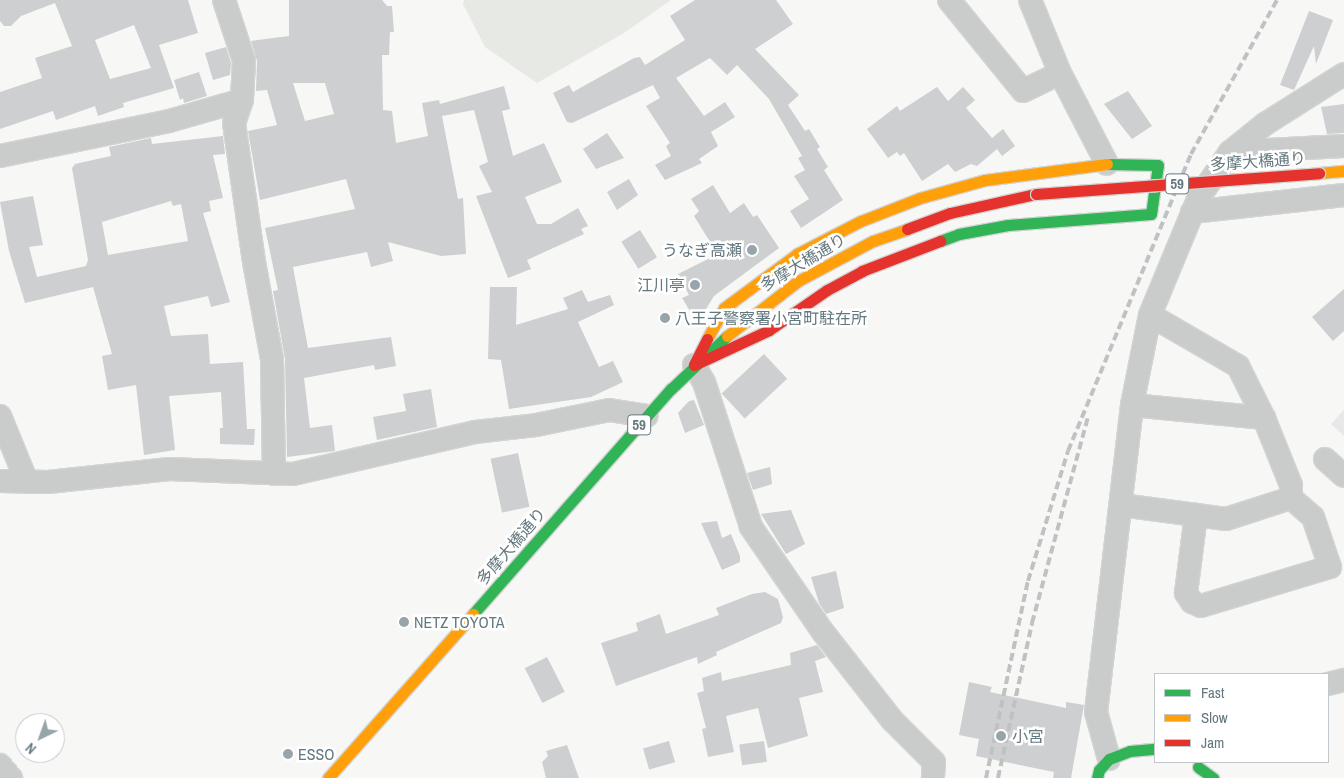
<!DOCTYPE html>
<meta charset="utf-8">
<style>
body{margin:0}
#map{position:relative;width:1344px;height:778px;overflow:hidden;background:#f7f7f6;font-family:"Archivo Narrow","Noto Sans JP",sans-serif}
div>[style]{position:absolute}
.built>*{inset:0;background:#e7e8e8}
.green>*{inset:0;background:#e6e9e4}
.building>*{inset:0;background:#cdcfd0;transform-origin:0 0}
.roads{filter:drop-shadow(1px 0 #d3d4d4) drop-shadow(-1px 0 #d3d4d4) drop-shadow(0 1px #d3d4d4) drop-shadow(0 -1px #d3d4d4)}
.street>*{height:22px;margin:-11px;padding:0 11px;transform-origin:11px;border-radius:11px;background:#cacccc}
.fast>*{height:11px;margin:-5.5px;padding:0 5.5px;transform-origin:5.5px;border-radius:5.5px;background:#30b455}
.slow>*{height:11px;margin:-5.5px;padding:0 5.5px;transform-origin:5.5px;border-radius:5.5px;background:#ff9f0a}
.jam>*{height:11px;margin:-5.5px;padding:0 5.5px;transform-origin:5.5px;border-radius:5.5px;background:#e5322d}
.rail>*{height:4px;margin-top:-2px;transform-origin:0;background:repeating-linear-gradient(90deg,#bfc1c2 0 8px,transparent 0 12px)}
.bridges{filter:drop-shadow(1px 0 #d3d4d4) drop-shadow(-1px 0 #d3d4d4) drop-shadow(0 1px #d3d4d4) drop-shadow(0 -1px #d3d4d4)}
.jam-bridge>*{height:11px;margin:-5.5px;padding:0 5.5px;transform-origin:5.5px;border-radius:5.5px;background:#e5322d}
.dots>*{width:14px;height:14px;translate:-50% -50%;box-sizing:border-box;border:2px solid #fff;border-radius:50%}
span{translate:-50% -50%;white-space:nowrap;text-align:center;line-height:1.15;-webkit-text-stroke:5px #fff;paint-order:stroke}
.shield-label span{padding:1px 4px;background:#fff;border:1px solid;border-radius:4px;-webkit-text-stroke-width:0}
.shield-label{font-size:15px;color:#64787f;font-weight:700}
.street-label{font-size:16px;color:#64787f}
.poi-label{font-size:16px;color:#64787f}
.right{translate:-100% -50%;text-align:right}
.left{translate:0 -50%;text-align:left}
.legend{position:absolute;left:1154px;top:673px;width:175px;height:90px;box-sizing:border-box;background:#fff;border:1px solid #c1c9cc;margin:0;padding:6px 9px;list-style:none;font-size:15px;color:#64787f}
.legend li{display:flex;align-items:center;gap:10px;height:25px}
.legend b{width:25px;border:1px solid #c1c9cc}
.north{position:absolute;left:15px;top:713px;width:50px;height:50px;box-sizing:border-box;background:#fff;border:1px solid #c1c9cc;border-radius:50%;rotate:222deg;font-size:14px;font-weight:700;line-height:20px;text-align:center;color:#64787f}
.north::after{content:'';display:block;margin:auto;width:18px;height:22px;background:#97a4a9;clip-path:polygon(50% 0,100% 100%,50% 72%,0 100%)}
</style>
<div id="map">
<div class="built">
<div style="clip-path:polygon(1344px 410px,1344px 436px,1331px 424px)"></div>
</div>
<div class="green">
<div style="clip-path:polygon(464px 0,671px 0,624px 33px,537px 83px,485px 47px,463px 4px)"></div>
</div>
<div class="building">
<div style="clip-path:polygon(evenodd,0 0,188px 0,198px 33px,159px 45px,174px 88px,123px 103px,124px 107px,98px 116px,95px 106px,56px 120px,53px 111px,0 129px,0 92px,42px 78px,35px 58px,72px 46px,55px 3px,21px 16px,11px 26px,4px 26px,0 21px,0 0,134px 25px,151px 68px,110px 79px,95px 40px,134px 25px)"></div>
<div style="clip-path:polygon(evenodd,289px 0,382px 0,387px 6px,392px 6px,394px 32px,390px 32px,389px 55px,382px 55px,383px 110px,392px 111px,396px 143px,428px 136px,422px 103px,439px 100px,440px 104px,504px 86px,510px 109px,502px 111px,513px 156px,544px 143px,562px 182px,525px 197px,537px 224px,551px 224px,578px 208px,588px 226px,581px 229px,584px 234px,527px 260px,531px 269px,508px 278px,476px 196px,492px 192px,479px 166px,488px 162px,474px 110px,442px 116px,458px 199px,463px 198px,466px 254px,441px 256px,388px 242px,393px 261px,371px 267px,367px 252px,293px 267px,308px 348px,391px 337px,396px 366px,375px 370px,374px 365px,304px 378px,310px 428px,332px 425px,335px 451px,287px 457px,285px 359px,273px 291px,278px 290px,265px 228px,355px 209px,346px 179px,260px 200px,248px 131px,277px 125px,267px 90px,256px 91px,257px 61px,251px 41px,289px 36px,289px 0,293px 83px,325px 83px,334px 114px,305px 121px,293px 83px)"></div>
<div style="clip-path:polygon(695px 0,776px 0,793px 24px,755px 49px,799px 95px,788px 105px,805px 131px,809px 129px,820px 147px,817px 149px,828px 167px,824px 170px,843px 200px,801px 228px,790px 211px,809px 199px,794px 176px,805px 170px,798px 158px,802px 156px,769px 99px,737px 65px,727px 75px,710px 58px,676px 78px,704px 116px,725px 102px,735px 117px,711px 132px,718px 146px,699px 159px,702px 163px,665px 180px,655px 165px,671px 156px,666px 146px,670px 143px,646px 106px,660px 98px,653px 85px,572px 123px,567px 122px,553px 93px,569px 85px,573px 92px,634px 58px,640px 57px,645px 65px,685px 40px,670px 16px)"></div>
<div style="clip-path:polygon(1309px 11px,1333px 20px,1316px 64px,1314px 46px,1294px 90px,1280px 85px)"></div>
<div style="clip-path:polygon(226px 47px,231px 63px,230px 75px,213px 80px,205px 53px)"></div>
<div style="clip-path:polygon(199px 72px,207px 96px,184px 103px,183px 98px,180px 100px,174px 80px)"></div>
<div style="clip-path:polygon(937px 87px,948px 101px,963px 87px,975px 100px,966px 108px,992px 138px,1003px 129px,1015px 146px,1002px 156px,997px 149px,977px 166px,971px 164px,955px 172px,948px 164px,922px 181px,904px 153px,900px 156px,897px 152px,888px 158px,867px 129px,897px 106px,900px 111px)"></div>
<div style="clip-path:polygon(1128px 91px,1152px 126px,1132px 139px,1104px 104px)"></div>
<div style="clip-path:polygon(1344px 104px,1344px 133px,1327px 134px,1321px 107px)"></div>
<div style="clip-path:polygon(607px 133px,624px 158px,596px 169px,583px 149px)"></div>
<div style="clip-path:polygon(evenodd,223px 136px,225px 154px,213px 155px,223px 198px,209px 201px,211px 211px,203px 213px,230px 302px,211px 307px,208px 296px,164px 306px,171px 336px,208px 334px,210px 364px,243px 362px,247px 429px,255px 429px,254px 445px,220px 444px,220px 428px,223px 428px,221px 392px,169px 396px,175px 450px,144px 455px,136px 385px,108px 390px,102px 356px,112px 354px,93px 287px,25px 303px,9px 251px,0 202px,33px 196px,43px 245px,29px 247px,37px 277px,86px 266px,88px 260px,72px 168px,75px 164px,111px 156px,109px 147px,151px 138px,152px 144px,223px 136px,171px 201px,173px 206px,181px 204px,188px 241px,108px 255px,102px 222px,171px 201px)"></div>
<div style="clip-path:polygon(629px 179px,638px 195px,617px 210px,607px 192px)"></div>
<div style="clip-path:polygon(713px 185px,730px 213px,744px 203px,753px 217px,757px 215px,779px 248px,714px 296px,706px 309px,693px 316px,682px 298px,689px 295px,678px 274px,712px 257px,707px 249px,712px 245px,694px 216px,699px 211px,691px 199px)"></div>
<div style="left:640px;top:230px;width:32px;height:22px;rotate:58deg"></div>
<div style="clip-path:polygon(490px 287px,517px 287px,516px 325px,568px 309px,563px 298px,582px 290px,588px 302px,610px 295px,614px 305px,578px 322px,599px 367px,613px 361px,623px 382px,591px 397px,509px 409px,501px 360px,488px 359px)"></div>
<div style="clip-path:polygon(1344px 289px,1344px 331px,1333px 341px,1312px 317px)"></div>
<div style="left:764px;top:354px;width:34px;height:58px;rotate:47deg"></div>
<div style="clip-path:polygon(431px 389px,437px 427px,377px 440px,373px 417px,406px 411px,403px 394px)"></div>
<div style="clip-path:polygon(694px 400px,704px 425px,685px 433px,678px 413px,689px 401px)"></div>
<div style="left:518px;top:453px;width:55px;height:28px;rotate:78deg"></div>
<div style="clip-path:polygon(770px 467px,772px 484px,753px 490px,747px 473px)"></div>
<div style="clip-path:polygon(791px 510px,805px 544px,786px 554px,761px 514px)"></div>
<div style="clip-path:polygon(717px 521px,722px 538px,731px 534px,740px 556px,740px 562px,722px 570px,701px 523px)"></div>
<div style="clip-path:polygon(836px 571px,844px 608px,826px 614px,819px 603px,811px 577px)"></div>
<div style="clip-path:polygon(765px 592px,778px 599px,783px 617px,781px 623px,716px 652px,717px 655px,698px 664px,697px 657px,688px 660px,616px 686px,601px 643px,638px 631px,636px 623px,660px 614px,666px 634px,719px 615px,716px 608px,752px 594px)"></div>
<div style="clip-path:polygon(817px 645px,826px 657px,815px 661px,823px 692px,799px 698px,808px 736px,768px 748px,758px 708px,726px 716px,734px 752px,708px 757px,702px 729px,706px 728px,697px 693px,704px 691px,702px 678px,721px 672px,722px 681px,791px 665px,790px 653px)"></div>
<div style="left:547px;top:657px;width:39px;height:25px;rotate:63deg"></div>
<div style="clip-path:polygon(969px 682px,992px 687px,990px 692px,1066px 708px,1066px 702px,1084px 705px,1071px 778px,1053px 778px,1054px 772px,976px 756px,979px 739px,959px 735px)"></div>
<div style="left:669px;top:741px;width:22px;height:27px;rotate:74deg"></div>
<div style="left:764px;top:741px;width:21px;height:25px;rotate:82deg"></div>
<div style="clip-path:polygon(567px 745px,579px 778px,546px 778px,542px 762px,548px 756px,546px 751px)"></div>
</div>
<div class="roads">
<div class="street">
<div style="left:224px;top:0;width:64px;rotate:71.8deg"></div>
<div style="left:244px;top:61px;width:39px;rotate:93deg"></div>
<div style="left:242px;top:100px;width:24px;rotate:109deg"></div>
<div style="left:234px;top:123px;width:140px;rotate:81.8deg"></div>
<div style="left:254px;top:262px;width:99px;rotate:79.5deg"></div>
<div style="left:272px;top:359px;width:115px;rotate:89deg"></div>
<div style="left:949px;top:0;width:117px;rotate:50.9deg"></div>
<div style="left:1023px;top:91px;width:41px;rotate:-25.9deg"></div>
<div style="left:1030px;top:0;width:79px;rotate:67.7deg"></div>
<div style="left:1060px;top:73px;width:102px;rotate:62.7deg"></div>
<div style="left:1230px;top:152px;width:114px;rotate:-3deg"></div>
<div style="left:0;top:156px;width:173px;rotate:-11.7deg"></div>
<div style="left:169px;top:121px;width:76px;rotate:-16deg"></div>
<div style="left:1192px;top:212px;width:153px;rotate:-6.4deg"></div>
<div style="left:1150px;top:315px;width:102px;rotate:30.1deg"></div>
<div style="left:1238px;top:366px;width:58px;rotate:63.4deg"></div>
<div style="left:1264px;top:418px;width:72px;rotate:68.1deg"></div>
<div style="left:1291px;top:485px;width:13px;rotate:90deg"></div>
<div style="left:694px;top:365px;width:20px;rotate:60deg"></div>
<div style="left:704px;top:382px;width:152px;rotate:72deg"></div>
<div style="left:751px;top:527px;width:127px;rotate:55.6deg"></div>
<div style="left:823px;top:632px;width:112px;rotate:51.9deg"></div>
<div style="left:892px;top:720px;width:59px;rotate:45deg"></div>
<div style="left:934px;top:762px;width:16px;rotate:94deg"></div>
<div style="left:1132px;top:405px;width:133px;rotate:5.6deg"></div>
<div style="left:0;top:416px;width:71px;rotate:67.8deg"></div>
<div style="left:1325px;top:459px;width:25px;rotate:42deg"></div>
<div style="left:0;top:481px;width:48px;rotate:1.2deg"></div>
<div style="left:48px;top:482px;width:122px;rotate:-6.1deg"></div>
<div style="left:169px;top:469px;width:124px;rotate:2.3deg"></div>
<div style="left:293px;top:474px;width:187px;rotate:-13deg"></div>
<div style="left:475px;top:432px;width:61px;rotate:-6.5deg"></div>
<div style="left:536px;top:425px;width:75px;rotate:-11.6deg"></div>
<div style="left:609px;top:410px;width:38px;rotate:9deg"></div>
<div style="left:1121px;top:505px;width:106px;rotate:7.6deg"></div>
<div style="left:1226px;top:519px;width:68px;rotate:-17.9deg"></div>
<div style="left:1291px;top:498px;width:29px;rotate:41deg"></div>
<div style="left:1313px;top:517px;width:53px;rotate:71.2deg"></div>
<div style="left:1330px;top:567px;width:135px;rotate:163.2deg"></div>
<div style="left:1201px;top:606px;width:10px;rotate:-156deg"></div>
<div style="left:1192px;top:602px;width:11px;rotate:-124deg"></div>
<div style="left:1186px;top:593px;width:79px;rotate:-82.7deg"></div>
<div style="left:1328px;top:684px;width:16px;rotate:-14deg"></div>
<div style="left:1109px;top:759px;width:49px;rotate:-105.5deg"></div>
<div style="left:1096px;top:712px;width:309px;rotate:-83.3deg"></div>
<div style="left:1132px;top:405px;width:92px;rotate:-78.7deg"></div>
<div style="left:1150px;top:315px;width:126px;rotate:-67.5deg"></div>
<div style="left:1198px;top:199px;width:57px;rotate:-55.8deg"></div>
<div style="left:1230px;top:152px;width:45px;rotate:-38.7deg"></div>
<div style="left:1265px;top:124px;width:93px;rotate:-32.3deg"></div>
<div style="left:0;top:765px;width:17px;rotate:50deg"></div>
</div>
<div class="fast">
<div style="left:940px;top:241px;width:20px;rotate:-20deg"></div>
<div style="left:959px;top:234px;width:50px;rotate:-10.4deg"></div>
<div style="left:1008px;top:225px;width:143px;rotate:-4.4deg"></div>
<div style="left:1151px;top:214px;width:49px;rotate:-81.9deg"></div>
<div style="left:1158px;top:165px;width:51px;rotate:-178.9deg"></div>
<div style="left:473px;top:614px;width:300px;rotate:-48.7deg"></div>
<div style="left:671px;top:389px;width:77px;rotate:-43.4deg"></div>
<div style="left:1198px;top:767px;width:19px;rotate:36deg"></div>
<div style="left:1097px;top:778px;width:8px;rotate:-76deg"></div>
<div style="left:1099px;top:770px;width:15px;rotate:-48deg"></div>
<div style="left:1109px;top:759px;width:22px;rotate:-21deg"></div>
<div style="left:1130px;top:751px;width:25px;rotate:-5deg"></div>
</div>
<div class="slow">
<div style="left:1319px;top:173px;width:25px;rotate:-5deg"></div>
<div style="left:727px;top:336px;width:90px;rotate:-37.8deg"></div>
<div style="left:798px;top:281px;width:85px;rotate:-28.1deg"></div>
<div style="left:873px;top:241px;width:36px;rotate:-19deg"></div>
<div style="left:707px;top:339px;width:35px;rotate:-61deg"></div>
<div style="left:724px;top:308px;width:91px;rotate:-36.5deg"></div>
<div style="left:797px;top:254px;width:72px;rotate:-27.3deg"></div>
<div style="left:861px;top:221px;width:63px;rotate:-21.3deg"></div>
<div style="left:920px;top:198px;width:67px;rotate:-15.5deg"></div>
<div style="left:985px;top:180px;width:123px;rotate:-7.5deg"></div>
<div style="left:328px;top:778px;width:219px;rotate:-48.5deg"></div>
</div>
<div class="jam">
<div style="left:907px;top:229px;width:46px;rotate:-20.4deg"></div>
<div style="left:950px;top:213px;width:88px;rotate:-12.5deg"></div>
<div style="left:707px;top:339px;width:29px;rotate:117deg"></div>
<div style="left:694px;top:365px;width:83px;rotate:-25deg"></div>
<div style="left:769px;top:330px;width:70px;rotate:-34.6deg"></div>
<div style="left:827px;top:290px;width:40px;rotate:-28deg"></div>
<div style="left:862px;top:271px;width:84px;rotate:-21deg"></div>
</div>
</div>
<div class="rail">
<div style="left:986px;top:778px;width:201px;rotate:-78deg"></div>
<div style="left:1028px;top:581px;width:136px;rotate:-72.9deg"></div>
<div style="left:1068px;top:451px;width:321px;rotate:-67.5deg"></div>
<div style="left:1191px;top:154px;width:176px;rotate:-60.8deg"></div>
<div style="left:998px;top:778px;width:159px;rotate:-77.6deg"></div>
<div style="left:1032px;top:623px;width:213px;rotate:-74.8deg"></div>
</div>
<div class="bridges">
<div class="jam-bridge">
<div style="left:1036px;top:194px;width:284px;rotate:-4.2deg"></div>
</div>
</div>
<div class="dots">
<div style="left:752px;top:250px;background:#97a4a9"></div>
<div style="left:695px;top:285px;background:#97a4a9"></div>
<div style="left:665px;top:318px;background:#97a4a9"></div>
<div style="left:404px;top:622px;background:#97a4a9"></div>
<div style="left:1001px;top:736px;background:#97a4a9"></div>
<div style="left:288px;top:754px;background:#97a4a9"></div>
</div>
<div class="shield-label">
<span style="left:1177px;top:184px">59</span>
<span style="left:639px;top:425px">59</span>
</div>
<div class="street-label">
<span style="left:1258px;top:161px;rotate:-4deg">多摩大橋通り</span>
<span style="left:803px;top:262px;rotate:-31deg">多摩大橋通り</span>
<span style="left:511px;top:546px;rotate:-49deg">多摩大橋通り</span>
</div>
<div class="poi-label">
<span class="right" style="left:742px;top:250px">うなぎ高瀬</span>
<span class="right" style="left:685px;top:285px">江川亭</span>
<span class="left" style="left:675px;top:318px">八王子警察署小宮町駐在所</span>
<span class="left" style="left:414px;top:622px">NETZ TOYOTA</span>
<span class="left" style="left:1012px;top:736px">小宮</span>
<span class="left" style="left:298px;top:754px">ESSO</span>
</div>
<ul class="legend">
<li><b style="height:6px;background:#30b455"></b>Fast</li>
<li><b style="height:6px;background:#ff9f0a"></b>Slow</li>
<li><b style="height:6px;background:#e5322d"></b>Jam</li>
</ul>
<div class="north">N</div>
</div>
